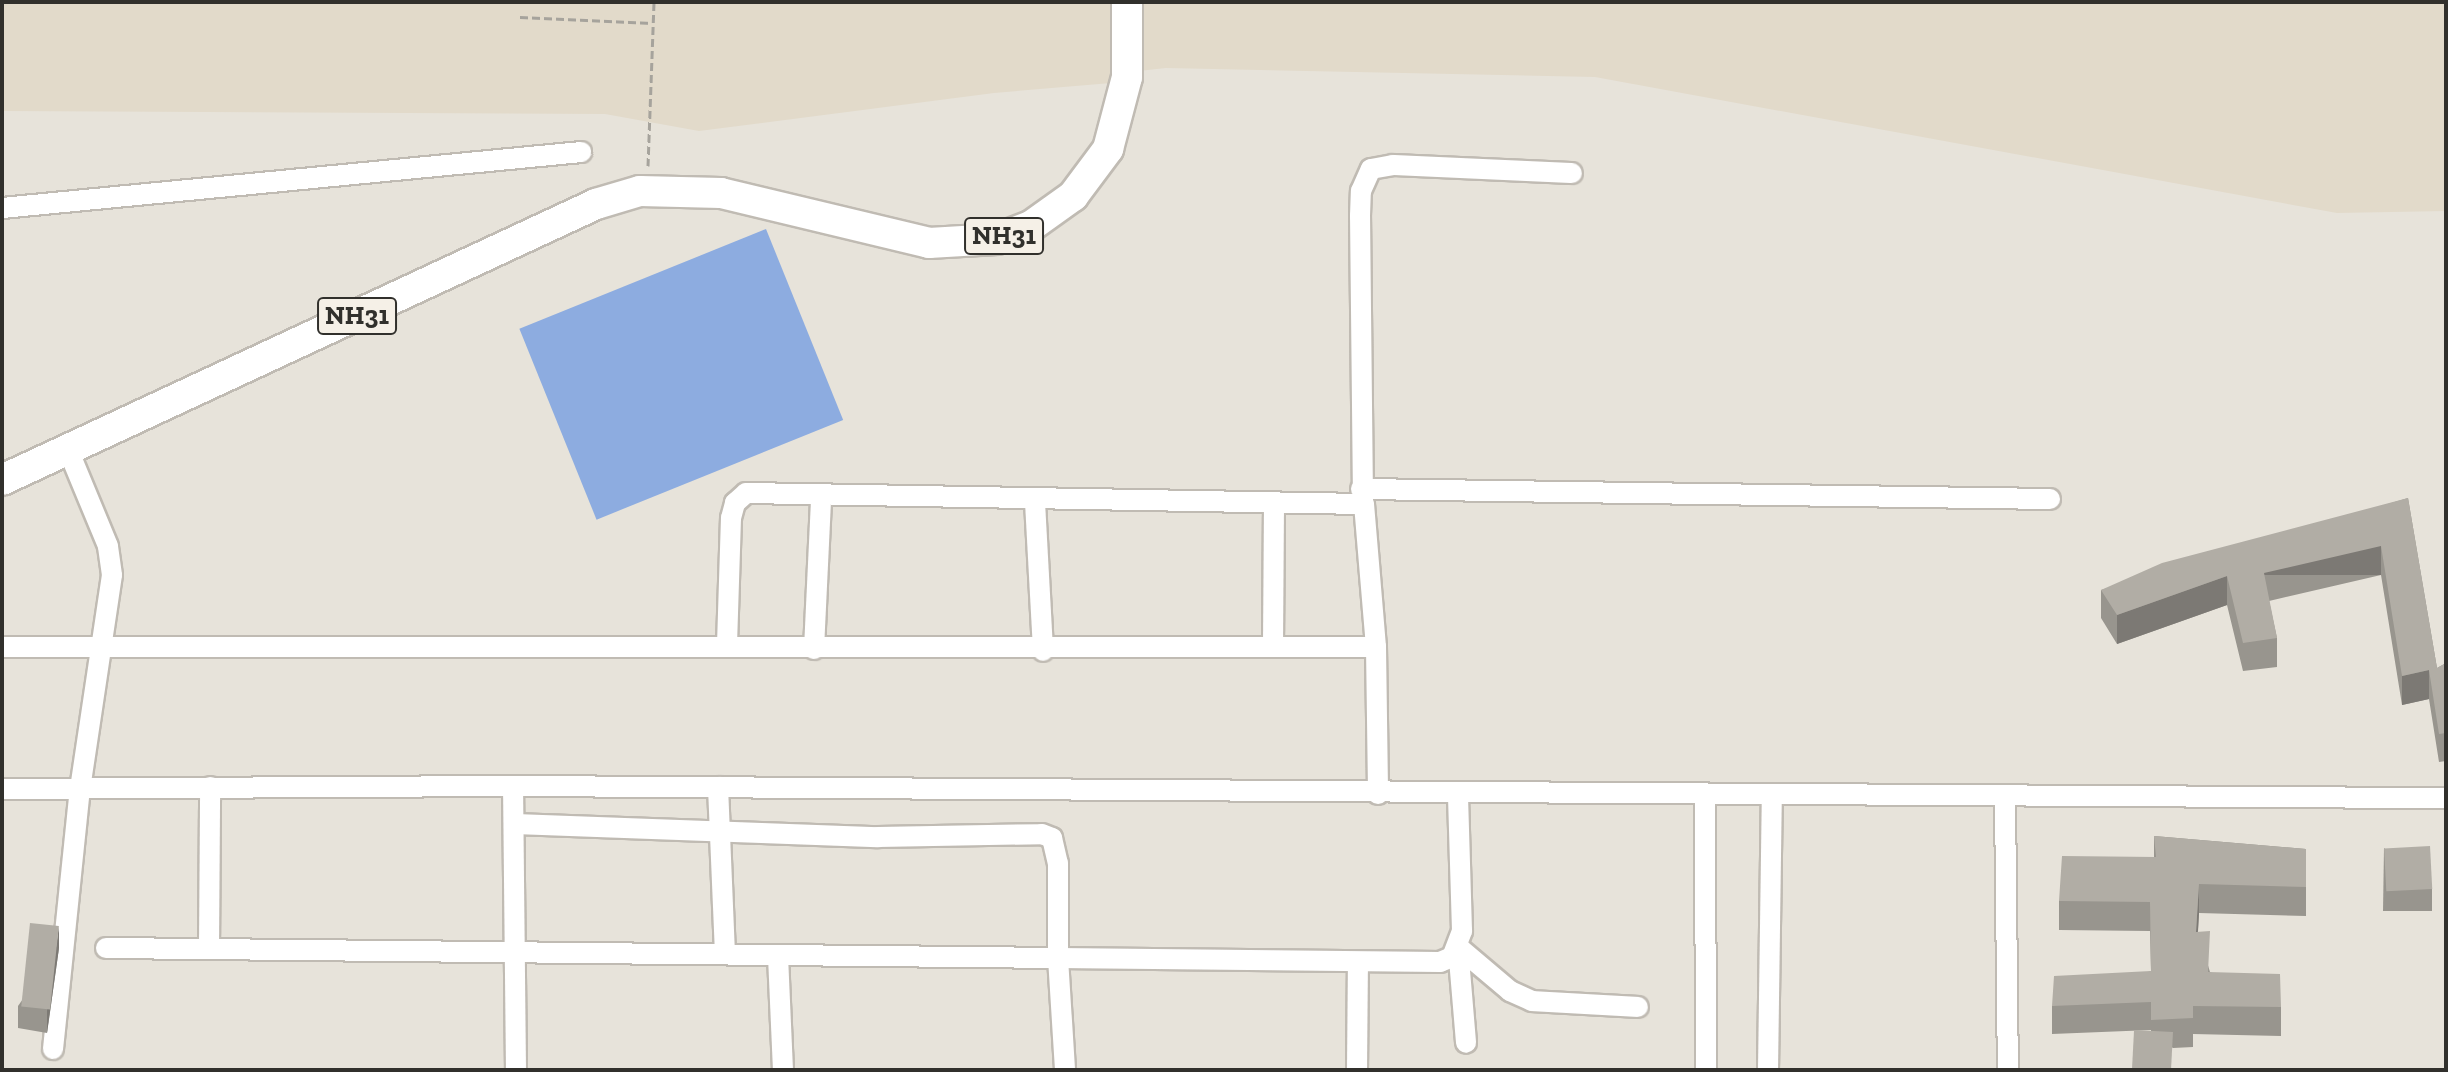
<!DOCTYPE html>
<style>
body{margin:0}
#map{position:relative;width:2448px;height:1072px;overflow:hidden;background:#e7e3da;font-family:"Zilla Slab",serif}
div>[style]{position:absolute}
.built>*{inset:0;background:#e2daca}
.water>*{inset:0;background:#8dace0;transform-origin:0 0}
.path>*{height:3px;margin-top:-1.5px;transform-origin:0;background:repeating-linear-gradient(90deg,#a6a39c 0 8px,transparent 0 12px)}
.roads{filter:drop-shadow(2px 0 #c0bbb3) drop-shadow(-2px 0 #c0bbb3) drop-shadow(0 2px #c0bbb3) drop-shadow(0 -2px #c0bbb3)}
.minor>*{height:20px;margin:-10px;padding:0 10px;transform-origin:10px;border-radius:10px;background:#fff}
.highway>*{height:30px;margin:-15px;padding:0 15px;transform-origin:15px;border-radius:15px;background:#fff}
.wall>*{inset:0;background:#98958e}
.shaded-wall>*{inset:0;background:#7c7974;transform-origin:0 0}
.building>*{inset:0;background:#b1ada5;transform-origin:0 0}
span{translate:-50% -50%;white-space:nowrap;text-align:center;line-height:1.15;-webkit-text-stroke:8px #f5f0e7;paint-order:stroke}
.shield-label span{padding:2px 6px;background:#f5f0e7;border:2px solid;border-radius:6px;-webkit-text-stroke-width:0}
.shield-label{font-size:26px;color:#31302c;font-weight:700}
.frame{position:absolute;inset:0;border:4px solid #31302c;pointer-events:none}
</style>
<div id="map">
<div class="built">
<div style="clip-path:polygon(2px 2px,2446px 2px,2446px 211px,2337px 213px,1595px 77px,1166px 68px,1111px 74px,1111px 83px,994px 93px,699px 131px,605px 114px,2px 111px)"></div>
</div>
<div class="water">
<div style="left:766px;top:229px;width:206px;height:266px;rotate:68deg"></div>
</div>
<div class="path">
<div style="left:520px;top:17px;width:132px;rotate:2.6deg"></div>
<div style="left:648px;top:166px;width:164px;rotate:-87.9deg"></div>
</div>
<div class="roads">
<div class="minor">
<div style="left:2px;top:208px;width:582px;rotate:-5.52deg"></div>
<div style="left:1361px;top:489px;width:689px;rotate:0.83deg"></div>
<div style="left:1363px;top:500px;width:284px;rotate:-90.6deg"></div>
<div style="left:1360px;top:216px;width:25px;rotate:-88deg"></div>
<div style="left:1361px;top:191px;width:24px;rotate:-66deg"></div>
<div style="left:1371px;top:169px;width:22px;rotate:-10deg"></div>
<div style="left:1393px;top:165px;width:179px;rotate:2.6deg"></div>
<div style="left:1035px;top:502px;width:149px;rotate:86.9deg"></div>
<div style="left:727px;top:645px;width:127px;rotate:-88.2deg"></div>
<div style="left:731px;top:518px;width:16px;rotate:-75deg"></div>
<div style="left:735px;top:503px;width:15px;rotate:-42deg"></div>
<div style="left:746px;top:493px;width:618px;rotate:1.02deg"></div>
<div style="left:1364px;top:504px;width:144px;rotate:85.2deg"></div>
<div style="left:1376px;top:647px;width:147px;rotate:89.2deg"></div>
<div style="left:1273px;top:646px;width:140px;rotate:-89.6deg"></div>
<div style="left:2px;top:647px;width:1374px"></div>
<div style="left:814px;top:649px;width:151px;rotate:-87.3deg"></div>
<div style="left:718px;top:787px;width:165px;rotate:87.6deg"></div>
<div style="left:2px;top:789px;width:511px;rotate:-0.34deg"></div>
<div style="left:2005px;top:796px;width:274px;rotate:89.4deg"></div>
<div style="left:1705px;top:797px;width:273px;rotate:89.8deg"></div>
<div style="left:515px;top:824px;width:363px;rotate:2.1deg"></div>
<div style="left:878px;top:837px;width:164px;rotate:-1deg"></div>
<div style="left:1042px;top:834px;width:11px;rotate:22deg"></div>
<div style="left:1052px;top:838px;width:26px;rotate:77deg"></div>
<div style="left:1058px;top:863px;width:95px;rotate:90deg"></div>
<div style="left:1058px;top:958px;width:382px;rotate:0.6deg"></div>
<div style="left:1440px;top:962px;width:13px;rotate:-23deg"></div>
<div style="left:1452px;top:957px;width:28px;rotate:-69deg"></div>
<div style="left:1462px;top:931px;width:136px;rotate:-91.7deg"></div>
<div style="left:1458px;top:947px;width:68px;rotate:40.2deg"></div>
<div style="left:1510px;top:991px;width:24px;rotate:24deg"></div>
<div style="left:1532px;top:1001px;width:106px;rotate:3.2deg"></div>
<div style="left:1458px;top:947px;width:96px;rotate:85.2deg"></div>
<div style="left:106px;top:948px;width:952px;rotate:0.6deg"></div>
<div style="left:1058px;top:958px;width:112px;rotate:86.4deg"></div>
<div style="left:209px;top:949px;width:162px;rotate:-89.6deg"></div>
<div style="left:778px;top:956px;width:114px;rotate:87.5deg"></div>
<div style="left:53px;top:1049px;width:261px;rotate:-84.1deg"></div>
<div style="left:80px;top:789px;width:216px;rotate:-81.5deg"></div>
<div style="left:112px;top:575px;width:29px;rotate:-98deg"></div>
<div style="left:108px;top:546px;width:107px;rotate:-112.5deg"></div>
<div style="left:516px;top:1070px;width:284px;rotate:-90.6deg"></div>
<div style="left:513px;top:786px;width:1933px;rotate:0.36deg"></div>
<div style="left:1357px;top:1070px;width:107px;rotate:-89.5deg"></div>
<div style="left:1768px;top:1070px;width:273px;rotate:-89.2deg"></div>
</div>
<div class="highway">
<div style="left:2px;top:480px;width:655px;rotate:-24.92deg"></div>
<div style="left:596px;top:204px;width:46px;rotate:-16.5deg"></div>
<div style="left:640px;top:191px;width:81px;rotate:1.4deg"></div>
<div style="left:721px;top:193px;width:214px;rotate:13.5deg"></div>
<div style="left:929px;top:243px;width:68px;rotate:-3.4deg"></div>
<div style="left:997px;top:239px;width:36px;rotate:-21deg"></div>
<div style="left:1031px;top:226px;width:52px;rotate:-35.5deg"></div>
<div style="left:1073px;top:196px;width:59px;rotate:-53.3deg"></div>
<div style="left:1108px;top:149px;width:74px;rotate:-75.2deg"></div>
<div style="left:1127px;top:77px;width:75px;rotate:-90deg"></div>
</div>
</div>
<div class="wall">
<div style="clip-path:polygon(2408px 498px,2437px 668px,2446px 663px,2446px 761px,2439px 762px,2429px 699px,2402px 705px,2381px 575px,2269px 601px,2277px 638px,2277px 667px,2243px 671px,2227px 605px,2117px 644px,2101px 618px,2101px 590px)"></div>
<div style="clip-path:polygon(2154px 836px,2306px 849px,2306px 916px,2199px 913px,2198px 932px,2210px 972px,2281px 1007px,2281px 1036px,2193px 1034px,2193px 1047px,2173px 1048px,2151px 1033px,2151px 1030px,2052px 1034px,2052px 1006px,2151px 971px,2150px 931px,2059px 930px,2059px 901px,2154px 857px)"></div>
<div style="clip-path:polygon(2384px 848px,2432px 889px,2432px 911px,2383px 911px)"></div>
<div style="clip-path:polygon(59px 948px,47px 1033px,18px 1028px,18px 1006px)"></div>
</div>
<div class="shaded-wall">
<div style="left:2381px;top:546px;width:29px;height:120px;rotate:90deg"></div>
<div style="clip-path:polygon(2227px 576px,2227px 605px,2117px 644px,2117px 615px)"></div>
<div style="clip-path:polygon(2429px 670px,2429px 699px,2402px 705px,2402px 676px)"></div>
<div style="clip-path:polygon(2199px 884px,2199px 913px,2196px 961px,2196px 932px)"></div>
<div style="clip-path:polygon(59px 926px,59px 948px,47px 1033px,47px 1011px)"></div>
</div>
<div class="building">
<div style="clip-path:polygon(2408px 498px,2437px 668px,2446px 663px,2446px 733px,2439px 734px,2429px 670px,2402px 676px,2381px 546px,2264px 573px,2277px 638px,2243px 643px,2227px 576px,2117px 615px,2101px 590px,2162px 563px)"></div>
<div style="clip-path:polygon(2154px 836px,2306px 849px,2306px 887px,2199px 884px,2196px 932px,2210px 931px,2208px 972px,2280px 974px,2281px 1007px,2193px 1006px,2193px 1018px,2151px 1020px,2151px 1002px,2052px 1006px,2054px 976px,2151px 971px,2150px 902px,2059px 901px,2062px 856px,2156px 857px)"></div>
<div style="left:2430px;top:846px;width:43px;height:46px;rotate:87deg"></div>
<div style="left:30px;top:923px;width:29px;height:84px;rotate:6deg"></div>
<div style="left:2173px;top:1032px;width:38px;height:39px;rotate:93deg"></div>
</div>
<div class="shield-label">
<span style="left:1004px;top:236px">NH31</span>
<span style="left:357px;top:316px">NH31</span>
</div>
<div class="frame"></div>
</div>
